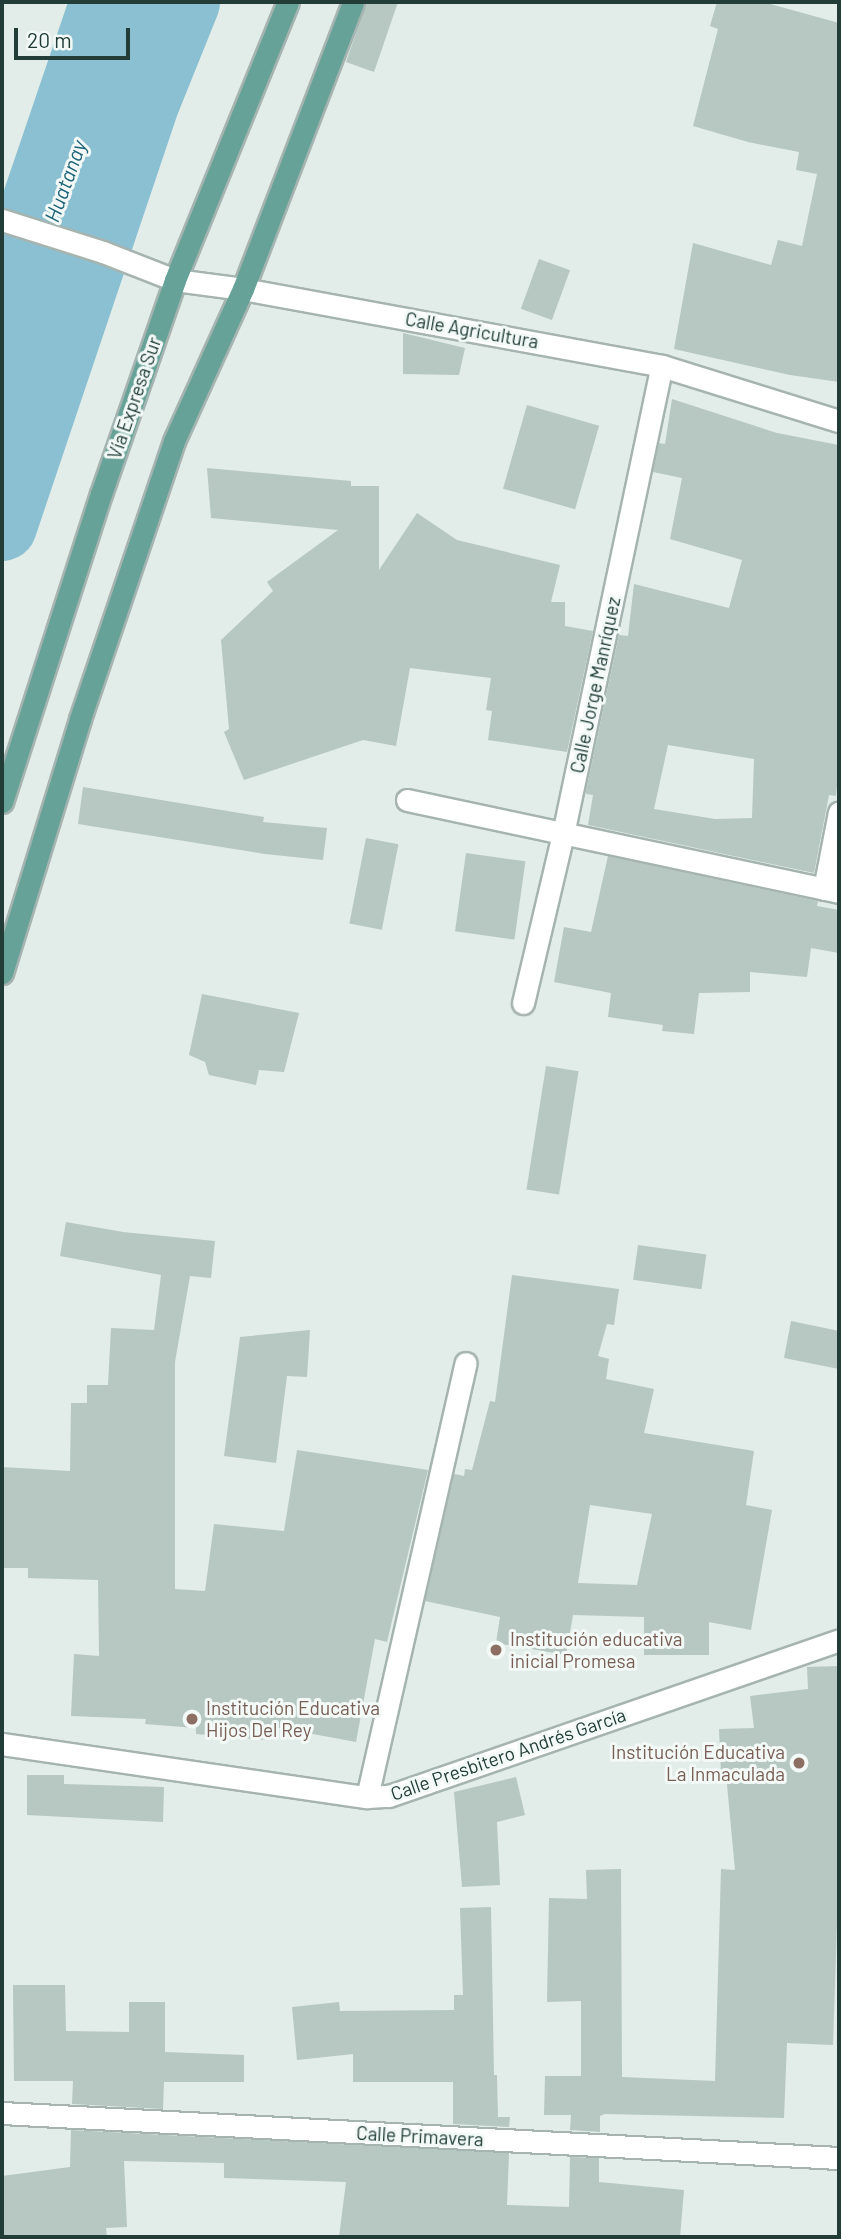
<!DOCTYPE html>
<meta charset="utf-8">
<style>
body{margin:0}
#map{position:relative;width:841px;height:2239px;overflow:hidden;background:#e2ece8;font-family:Barlow,sans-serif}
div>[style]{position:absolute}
.water>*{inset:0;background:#8ac0d1}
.river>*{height:70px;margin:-35px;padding:0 35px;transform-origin:35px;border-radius:35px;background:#8ac0d1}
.building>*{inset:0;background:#b7c7c2;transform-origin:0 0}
.roads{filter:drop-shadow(2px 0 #a5b4b0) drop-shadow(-2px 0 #a5b4b0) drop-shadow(0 2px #a5b4b0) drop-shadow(0 -2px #a5b4b0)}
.minor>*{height:21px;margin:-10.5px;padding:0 10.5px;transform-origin:10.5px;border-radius:10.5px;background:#fff}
.major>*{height:21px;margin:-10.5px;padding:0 10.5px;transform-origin:10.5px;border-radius:10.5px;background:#66a297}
.dots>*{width:19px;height:19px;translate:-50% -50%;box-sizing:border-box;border:4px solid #f2f9f6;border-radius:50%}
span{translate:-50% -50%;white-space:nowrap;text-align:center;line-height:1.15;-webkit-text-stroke:6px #f2f9f6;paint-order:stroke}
.street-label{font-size:19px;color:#223d38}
.education-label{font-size:19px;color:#785e54}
.left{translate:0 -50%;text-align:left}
.right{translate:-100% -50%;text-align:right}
.water-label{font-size:21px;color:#1c6279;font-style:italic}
.frame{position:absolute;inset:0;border:4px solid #223d38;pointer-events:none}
.scale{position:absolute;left:14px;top:28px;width:116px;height:32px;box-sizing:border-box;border:4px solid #223d38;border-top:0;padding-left:9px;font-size:21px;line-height:24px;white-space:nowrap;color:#223d38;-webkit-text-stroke:5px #f2f9f6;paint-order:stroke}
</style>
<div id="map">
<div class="water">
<div style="clip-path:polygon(68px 2px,185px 2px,146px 99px,2px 526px,2px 196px)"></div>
</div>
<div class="river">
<div style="left:2px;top:526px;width:451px;rotate:-71.4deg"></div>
<div style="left:146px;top:99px;width:105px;rotate:-68.1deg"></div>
</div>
<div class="building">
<div style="clip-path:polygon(367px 2px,398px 2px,374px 72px,346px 62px)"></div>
<div style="clip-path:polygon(717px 2px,763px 2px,839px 23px,839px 382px,790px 375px,674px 349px,693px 243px,771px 265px,778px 240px,802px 246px,817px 174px,796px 170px,799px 152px,748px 142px,693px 126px,718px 29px,710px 26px)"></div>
<div style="left:539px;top:259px;width:33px;height:53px;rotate:20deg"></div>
<div style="clip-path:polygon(403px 333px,465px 348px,459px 375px,403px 374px)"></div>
<div style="clip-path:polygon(evenodd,672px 399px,777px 433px,839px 445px,839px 767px,836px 796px,829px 795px,814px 873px,588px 825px,593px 795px,586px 794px,586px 791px,619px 635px,628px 636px,634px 584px,729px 608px,742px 560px,670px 539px,682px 478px,653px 472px,659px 443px,665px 444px,672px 399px,668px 745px,754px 759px,752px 818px,715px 819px,654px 809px,668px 745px)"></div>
<div style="left:527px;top:405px;width:75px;height:87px;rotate:16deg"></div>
<div style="clip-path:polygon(207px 468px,351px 481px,351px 486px,379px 486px,379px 570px,417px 513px,457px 540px,560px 565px,551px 602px,565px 602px,565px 626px,593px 631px,567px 752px,488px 740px,492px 711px,486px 710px,491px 678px,410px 668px,396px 746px,363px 740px,244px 780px,224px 732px,229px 729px,221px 640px,273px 591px,267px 582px,338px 530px,211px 518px)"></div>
<div style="clip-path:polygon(83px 787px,264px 817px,263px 822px,327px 828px,323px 860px,265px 854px,78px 824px)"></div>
<div style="left:366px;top:838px;width:33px;height:87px;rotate:11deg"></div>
<div style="left:466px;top:853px;width:60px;height:79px;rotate:8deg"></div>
<div style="clip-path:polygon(608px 856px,818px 901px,817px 906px,839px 910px,839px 953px,811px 948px,807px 977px,750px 972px,750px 992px,699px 993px,694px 1034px,662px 1031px,663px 1025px,608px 1017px,611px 993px,554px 982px,564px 927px,591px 932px)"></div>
<div style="clip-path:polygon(202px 994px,299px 1013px,284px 1072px,259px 1070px,256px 1085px,209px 1075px,205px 1062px,189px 1055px)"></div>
<div style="left:546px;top:1066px;width:33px;height:125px;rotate:9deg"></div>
<div style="clip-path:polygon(66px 1222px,123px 1232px,215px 1241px,211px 1278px,190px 1276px,175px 1362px,175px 1589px,205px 1591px,214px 1524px,284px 1531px,297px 1450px,428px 1470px,387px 1642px,375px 1639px,356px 1742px,264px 1725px,263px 1740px,196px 1734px,196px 1728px,145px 1724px,146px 1719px,71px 1716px,74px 1654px,99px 1656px,98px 1580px,28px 1578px,28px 1568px,3px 1568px,2px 1467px,70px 1471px,71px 1403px,87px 1403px,87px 1385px,108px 1385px,111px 1328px,154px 1330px,161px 1275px,60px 1256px)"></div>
<div style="left:638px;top:1245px;width:69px;height:35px;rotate:8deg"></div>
<div style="clip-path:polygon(evenodd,512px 1275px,619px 1289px,614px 1325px,607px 1324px,598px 1356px,609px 1359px,606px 1379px,654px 1389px,644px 1433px,754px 1451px,746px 1505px,772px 1510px,751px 1630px,709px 1622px,709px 1655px,644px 1655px,644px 1617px,573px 1615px,566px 1655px,496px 1643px,500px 1617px,425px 1601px,454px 1474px,464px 1476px,465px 1469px,472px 1470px,490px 1401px,495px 1402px,512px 1275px,590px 1505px,652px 1514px,637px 1585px,578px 1583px,590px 1505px)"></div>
<div style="clip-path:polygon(791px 1321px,839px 1331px,839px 1369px,784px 1358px)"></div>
<div style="clip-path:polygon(310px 1330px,307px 1377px,287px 1376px,276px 1463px,224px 1456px,240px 1337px)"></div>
<div style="clip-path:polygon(839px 1666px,839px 1864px,833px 2045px,787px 2043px,784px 2118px,605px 2114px,600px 2116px,600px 2132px,570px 2130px,571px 2115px,544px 2115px,545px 2076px,581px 2076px,581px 2001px,547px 2002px,549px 1898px,587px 1899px,586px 1870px,621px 1869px,622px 2077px,715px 2081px,721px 1869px,735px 1870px,726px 1774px,721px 1774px,719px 1729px,754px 1728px,750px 1696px,808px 1689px,807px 1667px)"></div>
<div style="clip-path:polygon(27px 1775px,64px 1775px,64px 1784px,164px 1787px,163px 1822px,27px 1815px)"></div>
<div style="clip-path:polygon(516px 1777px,525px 1815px,497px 1822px,500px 1885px,462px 1887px,454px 1792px)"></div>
<div style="clip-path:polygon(491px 1907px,494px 2075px,497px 2075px,498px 2117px,510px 2117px,509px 2127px,453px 2124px,453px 2082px,353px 2082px,353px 2054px,297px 2060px,292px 2007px,339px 2002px,340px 2011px,454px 2010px,454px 1995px,463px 1995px,460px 1908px)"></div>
<div style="clip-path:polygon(13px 1985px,65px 1985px,66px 2031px,129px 2032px,129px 2002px,165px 2002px,165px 2052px,244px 2055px,244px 2082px,164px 2082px,163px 2109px,72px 2104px,73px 2081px,14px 2081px)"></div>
<div style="clip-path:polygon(71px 2130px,509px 2153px,507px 2205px,569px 2207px,570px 2157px,599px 2158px,599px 2182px,684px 2190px,680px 2237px,339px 2237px,346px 2182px,224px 2178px,224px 2163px,124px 2161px,127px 2227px,106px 2228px,107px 2237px,2px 2237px,2px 2176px,70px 2167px)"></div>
</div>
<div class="roads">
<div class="minor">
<div style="left:2px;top:220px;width:106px;rotate:17.6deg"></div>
<div style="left:103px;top:252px;width:77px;rotate:21.3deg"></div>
<div style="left:175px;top:280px;width:69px;rotate:7.5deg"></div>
<div style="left:243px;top:289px;width:426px;rotate:10.4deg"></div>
<div style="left:662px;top:366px;width:185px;rotate:17.3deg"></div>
<div style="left:407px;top:800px;width:442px;rotate:12deg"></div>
<div style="left:824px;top:889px;width:78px;rotate:-79deg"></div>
<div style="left:523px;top:1003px;width:174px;rotate:-76.7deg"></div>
<div style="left:563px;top:834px;width:478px;rotate:-78.1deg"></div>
<div style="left:2px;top:1744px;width:369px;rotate:8.3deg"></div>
<div style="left:367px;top:1797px;width:22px;rotate:-3deg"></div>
<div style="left:389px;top:1796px;width:476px;rotate:-19.1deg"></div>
<div style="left:367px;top:1797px;width:445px;rotate:-77.2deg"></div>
<div style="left:2px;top:2113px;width:838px;rotate:3.08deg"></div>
</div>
<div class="major">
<div style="left:2px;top:802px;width:324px;rotate:-72.2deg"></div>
<div style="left:101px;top:494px;width:226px;rotate:-70.9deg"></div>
<div style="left:175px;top:280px;width:300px;rotate:-67.9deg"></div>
<div style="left:2px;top:973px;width:266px;rotate:-72.9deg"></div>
<div style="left:80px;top:719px;width:293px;rotate:-71.3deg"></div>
<div style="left:174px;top:441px;width:167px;rotate:-65.6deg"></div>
<div style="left:243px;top:289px;width:307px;rotate:-69deg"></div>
</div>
</div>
<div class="dots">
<div style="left:496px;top:1650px;background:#8d6e63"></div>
<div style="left:192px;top:1719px;background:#8d6e63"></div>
<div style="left:799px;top:1763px;background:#8d6e63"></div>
</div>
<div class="street-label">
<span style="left:472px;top:330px;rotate:10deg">Calle Agricultura</span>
<span style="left:134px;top:398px;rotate:-71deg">Vía Expresa Sur</span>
<span style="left:595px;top:685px;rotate:-78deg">Calle Jorge Manríquez</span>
<span style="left:508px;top:1754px;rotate:-19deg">Calle Presbitero Andrés García</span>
<span style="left:420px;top:2136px;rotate:3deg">Calle Primavera</span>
</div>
<div class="education-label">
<span class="left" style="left:510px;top:1650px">Institución educativa<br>inicial Promesa</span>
<span class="left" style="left:206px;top:1719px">Institución Educativa<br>Hijos Del Rey</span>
<span class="right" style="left:785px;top:1763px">Institución Educativa<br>La Inmaculada</span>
</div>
<div class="water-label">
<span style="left:65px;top:181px;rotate:-70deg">Huatanay</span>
</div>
<div class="frame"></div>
<div class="scale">20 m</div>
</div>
